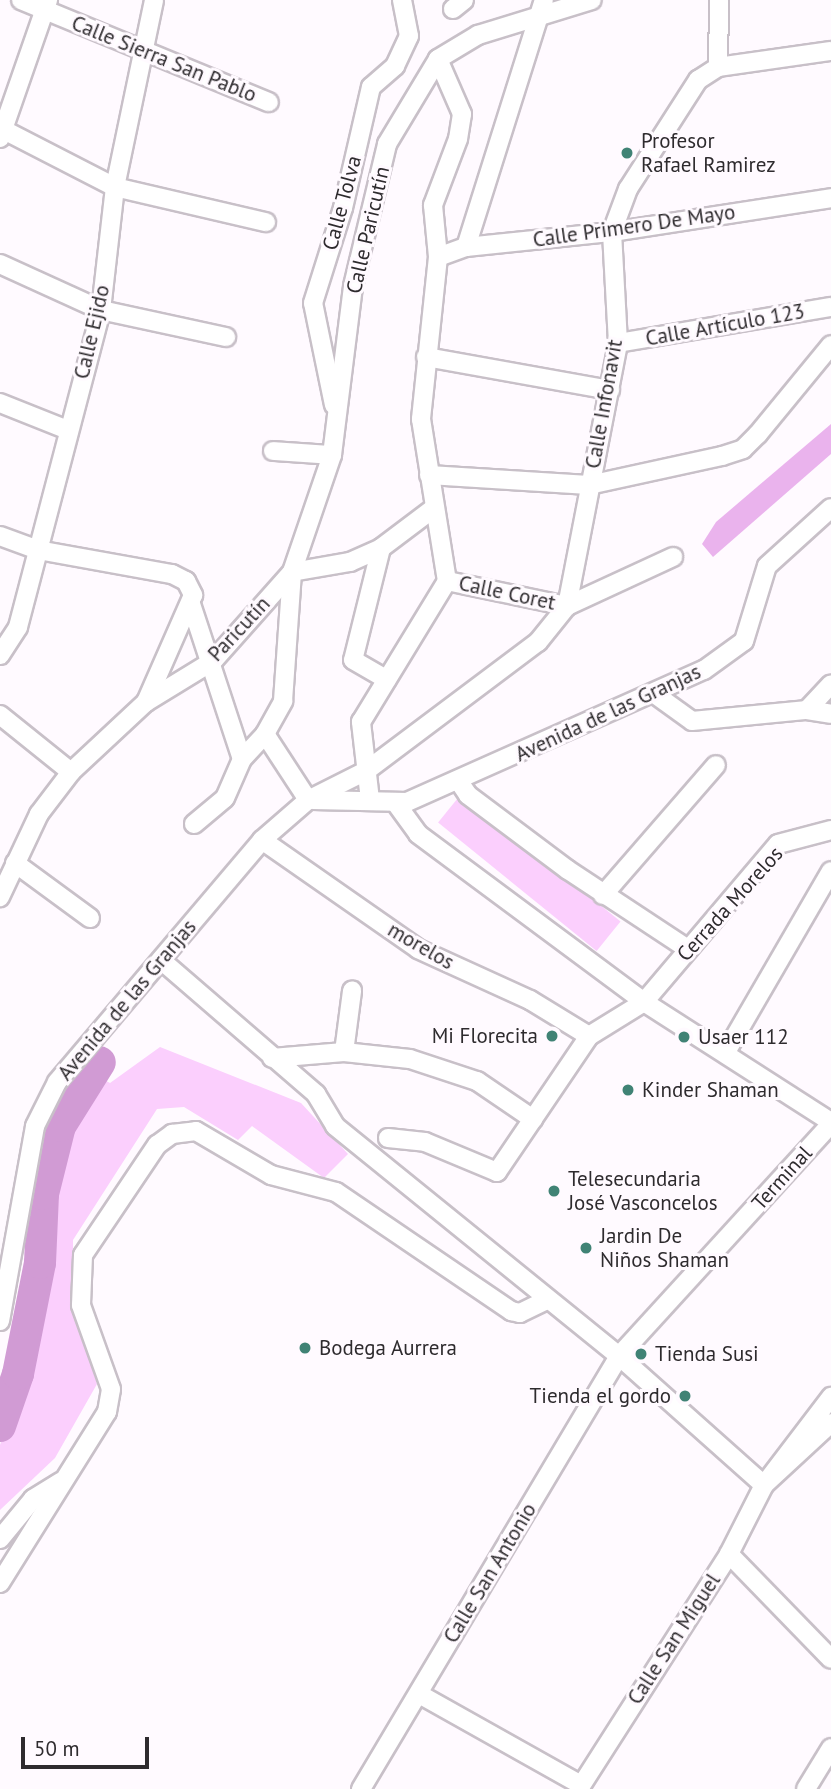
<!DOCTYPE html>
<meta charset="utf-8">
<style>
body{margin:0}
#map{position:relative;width:831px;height:1789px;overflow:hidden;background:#fffaff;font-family:"PT Sans",sans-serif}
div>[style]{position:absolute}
.green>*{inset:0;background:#fbcffd;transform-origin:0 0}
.forest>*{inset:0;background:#eab3ed}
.river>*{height:32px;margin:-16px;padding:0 16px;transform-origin:16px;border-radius:16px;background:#d19bd4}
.roads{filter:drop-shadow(2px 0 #c8c0c8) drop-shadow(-2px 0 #c8c0c8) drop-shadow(0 2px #c8c0c8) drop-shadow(0 -2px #c8c0c8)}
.minor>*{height:18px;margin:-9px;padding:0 9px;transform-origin:9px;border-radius:9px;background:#fff}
.dots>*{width:19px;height:19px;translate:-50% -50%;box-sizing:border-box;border:4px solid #fffaff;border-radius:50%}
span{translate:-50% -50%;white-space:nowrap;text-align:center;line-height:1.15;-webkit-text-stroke:6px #fffaff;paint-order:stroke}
.street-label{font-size:21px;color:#2e2b2e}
.poi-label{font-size:21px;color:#2e2b2e}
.left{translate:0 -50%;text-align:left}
.right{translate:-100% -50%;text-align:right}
.scale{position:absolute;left:21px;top:1737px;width:128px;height:32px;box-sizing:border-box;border:4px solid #2e2b2e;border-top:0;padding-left:9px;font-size:21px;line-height:24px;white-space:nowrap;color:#2e2b2e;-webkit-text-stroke:5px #fffaff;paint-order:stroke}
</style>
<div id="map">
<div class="green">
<div style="left:462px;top:793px;width:204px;height:38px;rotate:39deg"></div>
<div style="clip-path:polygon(160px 1047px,301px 1103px,348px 1154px,324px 1178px,252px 1126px,238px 1140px,184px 1107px,157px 1109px,73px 1240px,73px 1305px,97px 1384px,55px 1458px,0 1510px,0 1445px,24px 1375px,44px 1268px,48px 1194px,65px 1129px,99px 1077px,110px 1083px)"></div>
</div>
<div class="forest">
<div style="clip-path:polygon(831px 424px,831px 454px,713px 557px,702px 544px,716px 522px)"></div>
</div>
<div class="river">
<div style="left:0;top:1426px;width:55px;rotate:-70.9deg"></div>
<div style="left:18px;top:1374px;width:113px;rotate:-78.8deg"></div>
<div style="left:40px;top:1263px;width:69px;rotate:-87.5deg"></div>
<div style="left:43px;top:1194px;width:70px;rotate:-76deg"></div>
<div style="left:60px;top:1126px;width:75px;rotate:-58deg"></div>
</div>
<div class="roads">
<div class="minor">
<div style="left:21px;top:0;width:268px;rotate:22.4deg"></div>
<div style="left:453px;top:9px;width:14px;rotate:-39deg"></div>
<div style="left:438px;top:59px;width:60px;rotate:66.4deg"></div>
<div style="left:462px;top:114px;width:25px;rotate:99deg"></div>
<div style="left:458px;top:139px;width:71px;rotate:110.7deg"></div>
<div style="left:433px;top:205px;width:52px;rotate:84.5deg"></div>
<div style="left:438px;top:257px;width:163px;rotate:96deg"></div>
<div style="left:421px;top:419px;width:164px;rotate:80.9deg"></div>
<div style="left:718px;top:67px;width:67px;rotate:-89.1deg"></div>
<div style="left:0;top:128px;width:129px;rotate:27.2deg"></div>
<div style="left:115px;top:187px;width:155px;rotate:13.1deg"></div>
<div style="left:0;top:138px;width:146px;rotate:-70.8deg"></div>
<div style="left:466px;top:247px;width:259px;rotate:-72.5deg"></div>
<div style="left:438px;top:257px;width:30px;rotate:-20deg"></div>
<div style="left:466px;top:247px;width:147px;rotate:-5.9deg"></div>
<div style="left:612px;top:232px;width:222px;rotate:-8.8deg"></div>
<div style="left:0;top:264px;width:111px;rotate:24.5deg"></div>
<div style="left:101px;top:310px;width:128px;rotate:12.2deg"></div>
<div style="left:618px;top:343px;width:216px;rotate:-9.6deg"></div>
<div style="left:426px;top:357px;width:187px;rotate:10.2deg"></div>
<div style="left:0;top:403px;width:73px;rotate:21.7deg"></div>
<div style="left:334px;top:405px;width:104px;rotate:-101.6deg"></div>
<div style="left:313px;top:303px;width:100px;rotate:-72.5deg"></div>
<div style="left:343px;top:208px;width:124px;rotate:-77deg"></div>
<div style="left:371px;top:87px;width:32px;rotate:-41deg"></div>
<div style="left:395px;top:66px;width:33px;rotate:-65deg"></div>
<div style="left:409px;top:36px;width:37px;rotate:-101deg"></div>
<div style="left:273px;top:451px;width:59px;rotate:3.9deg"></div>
<div style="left:429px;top:475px;width:160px;rotate:3.6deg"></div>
<div style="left:589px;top:485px;width:136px;rotate:-12.3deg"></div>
<div style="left:722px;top:456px;width:22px;rotate:-18deg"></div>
<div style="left:743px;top:449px;width:21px;rotate:-45deg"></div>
<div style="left:758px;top:434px;width:115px;rotate:-50.6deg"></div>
<div style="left:0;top:536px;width:40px;rotate:20.2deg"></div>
<div style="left:38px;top:550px;width:136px;rotate:10.2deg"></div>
<div style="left:172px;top:574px;width:16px;rotate:27deg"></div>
<div style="left:186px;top:581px;width:16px;rotate:63deg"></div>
<div style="left:193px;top:595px;width:117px;rotate:113.7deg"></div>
<div style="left:146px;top:702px;width:103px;rotate:137deg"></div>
<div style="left:71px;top:772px;width:53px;rotate:127.3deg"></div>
<div style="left:39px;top:814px;width:92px;rotate:115.2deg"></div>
<div style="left:381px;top:548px;width:115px;rotate:104deg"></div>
<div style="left:353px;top:660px;width:39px;rotate:30deg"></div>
<div style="left:292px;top:572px;width:59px;rotate:-9.8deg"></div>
<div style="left:350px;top:562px;width:34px;rotate:-24deg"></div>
<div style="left:381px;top:548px;width:66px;rotate:-37deg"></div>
<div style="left:447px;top:581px;width:123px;rotate:11.8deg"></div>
<div style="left:191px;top:604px;width:163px;rotate:71.8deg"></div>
<div style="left:567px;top:606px;width:268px;rotate:-79deg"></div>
<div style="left:618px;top:343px;width:111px;rotate:-93.1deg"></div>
<div style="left:612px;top:232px;width:46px;rotate:-69.6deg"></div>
<div style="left:628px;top:189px;width:130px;rotate:-57.3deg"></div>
<div style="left:698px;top:80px;width:24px;rotate:-33deg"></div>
<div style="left:718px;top:67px;width:114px;rotate:-8.1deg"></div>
<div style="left:0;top:655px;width:33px;rotate:-57deg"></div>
<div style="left:18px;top:627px;width:328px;rotate:-75.3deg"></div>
<div style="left:101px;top:310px;width:124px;rotate:-83.5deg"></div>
<div style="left:115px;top:187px;width:191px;rotate:-78.2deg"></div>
<div style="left:656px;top:695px;width:44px;rotate:35.8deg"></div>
<div style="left:692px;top:721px;width:116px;rotate:-5.5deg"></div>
<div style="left:807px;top:710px;width:35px;rotate:-47deg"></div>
<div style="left:146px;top:702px;width:79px;rotate:-31.5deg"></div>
<div style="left:213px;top:661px;width:119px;rotate:-48.4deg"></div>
<div style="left:807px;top:710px;width:24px;rotate:9deg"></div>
<div style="left:0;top:715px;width:91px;rotate:38.8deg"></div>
<div style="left:265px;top:734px;width:79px;rotate:56.9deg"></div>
<div style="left:458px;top:780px;width:18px;rotate:56deg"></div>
<div style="left:468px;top:795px;width:125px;rotate:36.9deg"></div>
<div style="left:568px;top:870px;width:144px;rotate:33.4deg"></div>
<div style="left:313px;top:800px;width:94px;rotate:1.2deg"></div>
<div style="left:407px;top:802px;width:325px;rotate:-24deg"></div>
<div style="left:704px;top:670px;width:49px;rotate:-35.9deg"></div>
<div style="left:744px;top:641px;width:78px;rotate:-73deg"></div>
<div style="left:767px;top:566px;width:86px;rotate:-42.2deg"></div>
<div style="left:370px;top:800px;width:79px;rotate:-96.6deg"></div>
<div style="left:361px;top:722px;width:165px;rotate:-58.6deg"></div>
<div style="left:395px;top:802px;width:39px;rotate:54deg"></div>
<div style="left:418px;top:834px;width:282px;rotate:36.6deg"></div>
<div style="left:644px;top:1002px;width:222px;rotate:32.7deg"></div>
<div style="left:194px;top:824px;width:40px;rotate:-40deg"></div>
<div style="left:225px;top:798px;width:43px;rotate:-66.4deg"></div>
<div style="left:242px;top:759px;width:34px;rotate:-47deg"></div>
<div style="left:265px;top:734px;width:38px;rotate:-61deg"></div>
<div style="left:283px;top:701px;width:129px;rotate:-86deg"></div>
<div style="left:292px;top:572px;width:124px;rotate:-71.1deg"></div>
<div style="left:332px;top:455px;width:170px;rotate:-82.9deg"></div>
<div style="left:353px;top:286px;width:146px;rotate:-76.5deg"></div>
<div style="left:387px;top:144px;width:99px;rotate:-59deg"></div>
<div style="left:438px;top:59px;width:47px;rotate:-31deg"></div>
<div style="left:478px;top:35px;width:119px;rotate:-17.1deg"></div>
<div style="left:262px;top:840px;width:190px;rotate:34.9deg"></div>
<div style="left:418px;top:949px;width:123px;rotate:24.5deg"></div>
<div style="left:530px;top:1000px;width:69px;rotate:31.4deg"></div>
<div style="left:15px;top:863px;width:93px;rotate:36.3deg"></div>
<div style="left:603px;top:895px;width:172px;rotate:-49deg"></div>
<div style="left:161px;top:960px;width:205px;rotate:40.8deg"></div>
<div style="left:316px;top:1094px;width:37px;rotate:59deg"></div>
<div style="left:335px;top:1126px;width:365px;rotate:39deg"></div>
<div style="left:619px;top:1356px;width:194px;rotate:41.7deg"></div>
<div style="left:764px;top:1485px;width:91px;rotate:-42.8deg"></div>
<div style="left:344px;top:1052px;width:62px;rotate:-82.5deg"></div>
<div style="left:726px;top:1052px;width:209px;rotate:-59.9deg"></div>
<div style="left:272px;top:1058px;width:72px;rotate:-4.8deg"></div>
<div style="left:344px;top:1052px;width:66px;rotate:6.1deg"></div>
<div style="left:410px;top:1059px;width:71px;rotate:18.2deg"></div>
<div style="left:477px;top:1081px;width:68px;rotate:34.2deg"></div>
<div style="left:388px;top:1138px;width:37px;rotate:6deg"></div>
<div style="left:425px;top:1142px;width:78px;rotate:22.6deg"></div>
<div style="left:497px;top:1172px;width:164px;rotate:-55.9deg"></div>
<div style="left:589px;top:1036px;width:65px;rotate:-31.7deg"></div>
<div style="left:644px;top:1002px;width:207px;rotate:-49.7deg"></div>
<div style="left:778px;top:844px;width:55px;rotate:-14.8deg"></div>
<div style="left:0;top:1321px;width:198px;rotate:-79.8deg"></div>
<div style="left:35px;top:1126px;width:49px;rotate:-63.4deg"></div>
<div style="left:57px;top:1082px;width:317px;rotate:-49.7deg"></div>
<div style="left:262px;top:840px;width:61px;rotate:-41deg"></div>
<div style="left:308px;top:800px;width:65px;rotate:-26.6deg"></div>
<div style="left:366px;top:771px;width:215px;rotate:-36.9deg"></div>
<div style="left:538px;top:642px;width:46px;rotate:-51.1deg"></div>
<div style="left:567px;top:606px;width:117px;rotate:-24.8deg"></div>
<div style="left:0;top:1539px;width:52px;rotate:-50.5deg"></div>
<div style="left:33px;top:1499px;width:32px;rotate:-32deg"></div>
<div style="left:729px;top:1554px;width:146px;rotate:45.8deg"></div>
<div style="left:0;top:1583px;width:202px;rotate:-58deg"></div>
<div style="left:107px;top:1412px;width:23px;rotate:-80deg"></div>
<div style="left:111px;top:1389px;width:89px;rotate:-109.7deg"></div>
<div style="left:81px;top:1305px;width:50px;rotate:-87.7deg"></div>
<div style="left:83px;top:1255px;width:133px;rotate:-56.1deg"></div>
<div style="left:157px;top:1145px;width:19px;rotate:-36deg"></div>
<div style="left:172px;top:1134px;width:24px;rotate:-7deg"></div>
<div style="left:196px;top:1131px;width:87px;rotate:30.4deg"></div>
<div style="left:271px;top:1175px;width:67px;rotate:14.7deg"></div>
<div style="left:336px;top:1192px;width:212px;rotate:34.2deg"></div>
<div style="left:511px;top:1311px;width:9px;rotate:13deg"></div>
<div style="left:520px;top:1313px;width:30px;rotate:-26deg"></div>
<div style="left:419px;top:1694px;width:186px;rotate:29.3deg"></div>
<div style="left:361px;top:1789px;width:504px;rotate:-59.21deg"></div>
<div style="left:619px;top:1356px;width:314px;rotate:-47.6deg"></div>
<div style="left:579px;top:1789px;width:279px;rotate:-57.4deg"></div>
<div style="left:729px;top:1554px;width:77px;rotate:-63.1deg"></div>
<div style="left:764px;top:1485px;width:111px;rotate:-52.7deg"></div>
<div style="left:806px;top:1789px;width:48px;rotate:-58.6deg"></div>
</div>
</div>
<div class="dots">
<div style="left:627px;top:153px;background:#408375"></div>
<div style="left:552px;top:1036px;background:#408375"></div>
<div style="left:684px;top:1037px;background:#408375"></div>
<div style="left:628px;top:1090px;background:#408375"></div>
<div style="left:554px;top:1191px;background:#408375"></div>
<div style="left:586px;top:1248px;background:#408375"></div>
<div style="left:305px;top:1348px;background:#408375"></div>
<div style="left:641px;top:1354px;background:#408375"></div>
<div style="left:685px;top:1396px;background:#408375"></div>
</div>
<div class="street-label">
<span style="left:164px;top:59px;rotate:22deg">Calle Sierra San Pablo</span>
<span style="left:342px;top:203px;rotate:-75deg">Calle Tolva</span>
<span style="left:634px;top:226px;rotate:-8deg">Calle Primero De Mayo</span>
<span style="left:368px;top:230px;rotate:-77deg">Calle Paricutín</span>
<span style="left:725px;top:325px;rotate:-10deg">Calle Artículo 123</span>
<span style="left:92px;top:332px;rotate:-77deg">Calle Ejido</span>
<span style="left:604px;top:404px;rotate:-80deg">Calle Infonavit</span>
<span style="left:507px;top:593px;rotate:12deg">Calle Coret</span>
<span style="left:239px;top:629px;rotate:-47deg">Paricutín</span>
<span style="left:608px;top:713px;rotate:-25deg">Avenida de las Granjas</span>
<span style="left:730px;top:904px;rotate:-48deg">Cerrada Morelos</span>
<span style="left:421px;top:946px;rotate:30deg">morelos</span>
<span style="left:127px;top:1000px;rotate:-50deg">Avenida de las Granjas</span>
<span style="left:782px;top:1178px;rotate:-48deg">Terminal</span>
<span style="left:490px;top:1573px;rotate:-59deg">Calle San Antonio</span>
<span style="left:674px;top:1639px;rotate:-57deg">Calle San Miguel</span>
</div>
<div class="poi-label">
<span class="left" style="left:641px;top:153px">Profesor<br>Rafael Ramirez</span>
<span class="right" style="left:538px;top:1036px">Mi Florecita</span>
<span class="left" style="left:698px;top:1037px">Usaer 112</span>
<span class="left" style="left:642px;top:1090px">Kinder Shaman</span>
<span class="left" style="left:568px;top:1191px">Telesecundaria<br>José Vasconcelos</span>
<span class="left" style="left:600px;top:1248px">Jardin De<br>Niños Shaman</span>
<span class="left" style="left:319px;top:1348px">Bodega Aurrera</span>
<span class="left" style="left:655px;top:1354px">Tienda Susi</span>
<span class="right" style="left:671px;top:1396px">Tienda el gordo</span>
</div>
<div class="scale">50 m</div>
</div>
